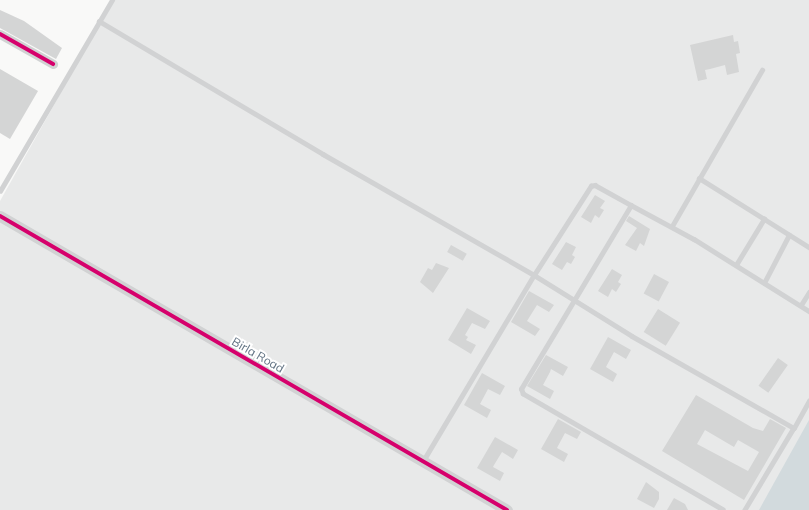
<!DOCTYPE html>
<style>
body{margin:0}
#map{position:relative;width:809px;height:510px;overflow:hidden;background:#f9f9f8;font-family:Mulish,sans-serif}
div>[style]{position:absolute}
.built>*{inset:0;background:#e8e9e9}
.water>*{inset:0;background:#d2dadd}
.building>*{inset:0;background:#d4d5d5;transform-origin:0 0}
.service>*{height:4.5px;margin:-2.25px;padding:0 2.25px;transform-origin:2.25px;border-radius:2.25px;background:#d1d2d3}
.minor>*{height:9px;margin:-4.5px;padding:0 4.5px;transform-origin:4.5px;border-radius:4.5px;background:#d1d2d3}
.tertiary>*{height:11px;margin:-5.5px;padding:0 5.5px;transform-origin:5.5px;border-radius:5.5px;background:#d1d2d3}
.cycleway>*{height:4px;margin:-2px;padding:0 2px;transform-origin:2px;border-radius:2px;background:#d6006c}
span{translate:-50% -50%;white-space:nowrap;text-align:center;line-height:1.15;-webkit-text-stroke:4px #fff;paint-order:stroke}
.street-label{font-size:12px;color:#637484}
</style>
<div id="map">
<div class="built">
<div style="clip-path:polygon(113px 0,809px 0,809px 510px,0 510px,0 201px)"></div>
</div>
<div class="water">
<div style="clip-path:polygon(809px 420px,809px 510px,759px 510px)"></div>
</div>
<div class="building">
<div style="clip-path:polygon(0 10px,24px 21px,62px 48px,56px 59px,0 28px)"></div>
<div style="clip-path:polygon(733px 35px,734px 42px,738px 41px,740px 53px,736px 54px,739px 72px,727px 75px,725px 65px,710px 69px,705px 70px,707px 79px,698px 81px,690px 45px)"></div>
<div style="clip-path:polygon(0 69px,38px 91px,10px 139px,0 133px)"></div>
<div style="clip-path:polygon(595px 195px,605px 201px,600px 208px,604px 210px,599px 218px,595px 215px,591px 223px,581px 217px)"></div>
<div style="clip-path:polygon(629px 216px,650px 229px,644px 246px,640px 243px,636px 251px,625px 245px,637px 228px,626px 221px)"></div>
<div style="clip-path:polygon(566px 242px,576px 247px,572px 255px,575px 257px,571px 264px,567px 262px,562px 270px,552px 264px)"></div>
<div style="left:451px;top:245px;width:18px;height:8px;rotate:29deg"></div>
<div style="clip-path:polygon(436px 263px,449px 268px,433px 293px,420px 282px,428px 268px,432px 270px)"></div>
<div style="clip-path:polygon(612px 269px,622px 275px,618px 282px,621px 284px,616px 292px,612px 289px,608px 297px,598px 291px)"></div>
<div style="left:654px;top:274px;width:17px;height:22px;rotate:28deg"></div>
<div style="clip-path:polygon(529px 291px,554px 305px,549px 312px,537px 305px,527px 321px,540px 329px,535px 336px,511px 322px)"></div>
<div style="clip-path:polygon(467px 308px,490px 321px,485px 329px,472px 323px,465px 335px,468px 337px,466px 340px,476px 345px,471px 354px,448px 340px)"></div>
<div style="left:658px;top:309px;width:26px;height:27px;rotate:32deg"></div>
<div style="clip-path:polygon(608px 337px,631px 350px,626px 359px,614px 352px,607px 365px,606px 367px,617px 374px,613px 382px,590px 369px)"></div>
<div style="clip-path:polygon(546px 355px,568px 367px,563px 376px,551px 369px,550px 372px,543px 385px,554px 391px,550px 399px,527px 386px)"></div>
<div style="left:778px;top:358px;width:12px;height:34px;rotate:35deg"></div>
<div style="clip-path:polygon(482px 373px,505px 386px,500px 395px,488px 389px,487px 391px,480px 404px,491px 410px,487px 418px,464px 405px)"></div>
<div style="clip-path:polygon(evenodd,696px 395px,753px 428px,763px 431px,770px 419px,786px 428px,744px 500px,662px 451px,696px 395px,705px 430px,734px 447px,738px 440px,759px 452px,748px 471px,697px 444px,705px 430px)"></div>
<div style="clip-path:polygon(558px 419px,581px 432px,577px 439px,565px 433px,558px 446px,557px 448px,568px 454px,564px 462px,541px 449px)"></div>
<div style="clip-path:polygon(495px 437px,518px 450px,513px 459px,502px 452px,494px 465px,493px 467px,504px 473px,500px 481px,477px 468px)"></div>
<div style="clip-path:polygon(646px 482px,659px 492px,659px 499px,654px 508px,637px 499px)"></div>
<div style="clip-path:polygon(674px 498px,685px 504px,688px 510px,667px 510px)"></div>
</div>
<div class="service">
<div style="left:99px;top:21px;width:261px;rotate:30.7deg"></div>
<div style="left:323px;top:154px;width:243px;rotate:29.8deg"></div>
<div style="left:534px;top:275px;width:115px;rotate:31.9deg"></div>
<div style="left:632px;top:336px;width:186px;rotate:29.6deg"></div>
<div style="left:794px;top:428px;width:96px;rotate:120.9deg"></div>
<div style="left:699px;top:178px;width:130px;rotate:32.1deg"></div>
<div style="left:0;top:191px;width:221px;rotate:-59.6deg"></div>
<div style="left:672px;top:226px;width:180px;rotate:-60deg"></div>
<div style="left:736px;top:265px;width:54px;rotate:-58.7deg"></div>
<div style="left:764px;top:283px;width:54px;rotate:-62.5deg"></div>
<div style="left:801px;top:305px;width:15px;rotate:-58deg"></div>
<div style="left:794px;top:428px;width:31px;rotate:-61deg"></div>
<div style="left:423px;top:461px;width:217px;rotate:-59.2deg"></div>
<div style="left:534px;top:275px;width:106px;rotate:-57.4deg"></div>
<div style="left:591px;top:186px;width:4px;rotate:-14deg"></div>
<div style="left:595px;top:185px;width:41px;rotate:29.1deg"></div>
<div style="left:723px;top:510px;width:231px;rotate:-149.9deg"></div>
<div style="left:523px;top:394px;width:5px;rotate:-112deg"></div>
<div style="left:521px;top:389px;width:214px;rotate:-59.1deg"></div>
<div style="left:631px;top:205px;width:72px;rotate:28.4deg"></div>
<div style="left:694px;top:239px;width:136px;rotate:32.1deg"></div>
</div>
<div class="minor">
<div style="left:0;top:34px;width:61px;rotate:29.5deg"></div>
</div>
<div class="tertiary">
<div style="left:0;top:216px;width:586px;rotate:30.11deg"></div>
</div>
<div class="cycleway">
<div style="left:0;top:34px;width:61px;rotate:29.5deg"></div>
<div style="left:0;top:216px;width:586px;rotate:30.11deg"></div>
</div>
<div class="street-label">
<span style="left:258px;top:355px;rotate:30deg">Birla Road</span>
</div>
</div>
